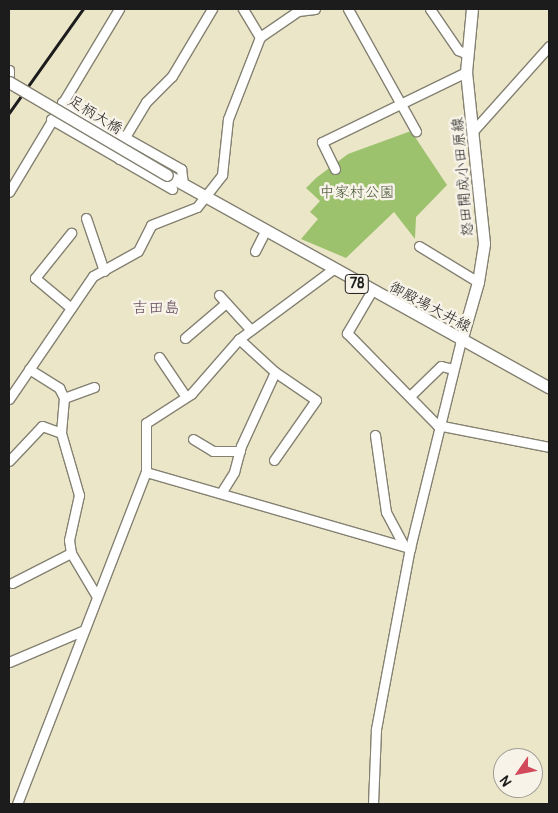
<!DOCTYPE html>
<meta charset="utf-8">
<style>
body{margin:0}
#map{position:relative;width:558px;height:813px;overflow:hidden;background:#ece6c9;font-family:Pangolin,"Klee One",sans-serif}
div>[style]{position:absolute}
.green>*{inset:0;background:#9cc26d}
.roads{filter:drop-shadow(1px 0 #848172) drop-shadow(-1px 0 #848172) drop-shadow(0 1px #848172) drop-shadow(0 -1px #848172)}
.minor>*{height:9px;margin:-4.5px;padding:0 4.5px;transform-origin:4.5px;border-radius:4.5px;background:#fff}
.major>*{height:11px;margin:-5.5px;padding:0 5.5px;transform-origin:5.5px;border-radius:5.5px;background:#fff}
.rail>*{height:2.5px;margin:-1.25px;padding:0 1.25px;transform-origin:1.25px;border-radius:1.25px;background:#1c1c1c}
.bridges{filter:drop-shadow(1px 0 #848172) drop-shadow(-1px 0 #848172) drop-shadow(0 1px #848172) drop-shadow(0 -1px #848172)}
.major-bridge>*{height:11px;margin:-5.5px;padding:0 5.5px;transform-origin:5.5px;border-radius:5.5px;background:#fff}
span{translate:-50% -50%;white-space:nowrap;text-align:center;line-height:1.15;-webkit-text-stroke:5px #f7f3e8;paint-order:stroke}
.shield-label span{padding:1px 4px;background:#f7f3e8;border:1px solid;border-radius:4px;-webkit-text-stroke-width:0}
.shield-label{font-size:14px;color:#1c1c1c;font-weight:700}
.street-label{font-size:15px;color:#1c1c1c}
.park-label{font-size:15px;color:#495638}
.neighbourhood-label{font-size:16px;color:#604758}
.frame{position:absolute;inset:0;border:10px solid #1c1c1c;pointer-events:none}
.north{position:absolute;left:493px;top:748px;width:50px;height:50px;box-sizing:border-box;background:#f7f3e8;border:1px solid #9f9d96;border-radius:50%;rotate:237deg;font-size:14px;font-weight:700;line-height:20px;text-align:center;color:#1c1c1c}
.north::after{content:'';display:block;margin:auto;width:18px;height:22px;background:#d1495b;clip-path:polygon(50% 0,100% 100%,50% 72%,0 100%)}
</style>
<div id="map">
<div class="green">
<div style="clip-path:polygon(411px 131px,447px 185px,416px 217px,415px 239px,394px 212px,346px 258px,301px 239px,318px 219px,310px 212px,320px 201px,306px 188px,316px 178px,348px 154px)"></div>
</div>
<div class="roads">
<div class="minor">
<div style="left:243px;top:9px;width:33px;rotate:59deg"></div>
<div style="left:348px;top:9px;width:140px;rotate:60.9deg"></div>
<div style="left:430px;top:9px;width:50px;rotate:55.7deg"></div>
<div style="left:458px;top:50px;width:10px;rotate:24deg"></div>
<div style="left:9px;top:70px;width:5px;rotate:90deg"></div>
<div style="left:62px;top:102px;width:137px;rotate:29.4deg"></div>
<div style="left:181px;top:169px;width:15px;rotate:82deg"></div>
<div style="left:51px;top:119px;width:140px;rotate:30deg"></div>
<div style="left:474px;top:130px;width:113px;rotate:-48.2deg"></div>
<div style="left:119px;top:159px;width:23px;rotate:-75deg"></div>
<div style="left:125px;top:137px;width:41px;rotate:-59deg"></div>
<div style="left:146px;top:102px;width:37px;rotate:-45deg"></div>
<div style="left:172px;top:76px;width:78px;rotate:-59.2deg"></div>
<div style="left:335px;top:169px;width:30px;rotate:-116deg"></div>
<div style="left:322px;top:142px;width:160px;rotate:-25.9deg"></div>
<div style="left:9px;top:192px;width:214px;rotate:-59deg"></div>
<div style="left:86px;top:218px;width:56px;rotate:71.2deg"></div>
<div style="left:419px;top:246px;width:69px;rotate:31.4deg"></div>
<div style="left:255px;top:251px;width:22px;rotate:-63deg"></div>
<div style="left:371px;top:292px;width:48px;rotate:120.3deg"></div>
<div style="left:347px;top:333px;width:129px;rotate:45.6deg"></div>
<div style="left:437px;top:425px;width:114px;rotate:11.1deg"></div>
<div style="left:219px;top:295px;width:47px;rotate:47.6deg"></div>
<div style="left:71px;top:308px;width:47px;rotate:-140.2deg"></div>
<div style="left:35px;top:278px;width:58px;rotate:-51.3deg"></div>
<div style="left:185px;top:338px;width:54px;rotate:-40.5deg"></div>
<div style="left:159px;top:357px;width:48px;rotate:56deg"></div>
<div style="left:29px;top:369px;width:36px;rotate:32deg"></div>
<div style="left:59px;top:388px;width:11px;rotate:63deg"></div>
<div style="left:64px;top:398px;width:35px;rotate:95deg"></div>
<div style="left:61px;top:433px;width:65px;rotate:73.8deg"></div>
<div style="left:79px;top:495px;width:46px;rotate:102.5deg"></div>
<div style="left:69px;top:540px;width:13px;rotate:81deg"></div>
<div style="left:71px;top:553px;width:49px;rotate:59.2deg"></div>
<div style="left:410px;top:396px;width:43px;rotate:-44.1deg"></div>
<div style="left:441px;top:366px;width:12px;rotate:14deg"></div>
<div style="left:64px;top:398px;width:32px;rotate:-20deg"></div>
<div style="left:9px;top:399px;width:149px;rotate:-55.7deg"></div>
<div style="left:93px;top:276px;width:51px;rotate:-29.1deg"></div>
<div style="left:138px;top:251px;width:29px;rotate:-63deg"></div>
<div style="left:151px;top:225px;width:49px;rotate:-21.4deg"></div>
<div style="left:197px;top:207px;width:41px;rotate:-52deg"></div>
<div style="left:222px;top:175px;width:56px;rotate:-83.9deg"></div>
<div style="left:228px;top:119px;width:88px;rotate:-68.7deg"></div>
<div style="left:260px;top:37px;width:46px;rotate:-34.4deg"></div>
<div style="left:298px;top:11px;width:17px;rotate:-7deg"></div>
<div style="left:375px;top:435px;width:78px;rotate:81.9deg"></div>
<div style="left:386px;top:512px;width:38px;rotate:62deg"></div>
<div style="left:193px;top:439px;width:23px;rotate:31deg"></div>
<div style="left:213px;top:451px;width:27px"></div>
<div style="left:274px;top:460px;width:73px;rotate:-55deg"></div>
<div style="left:316px;top:400px;width:50px;rotate:-145.7deg"></div>
<div style="left:275px;top:372px;width:49px;rotate:-137.5deg"></div>
<div style="left:239px;top:339px;width:116px;rotate:-36.6deg"></div>
<div style="left:9px;top:461px;width:48px;rotate:-46.7deg"></div>
<div style="left:42px;top:426px;width:20px;rotate:20deg"></div>
<div style="left:146px;top:472px;width:49px;rotate:-90deg"></div>
<div style="left:146px;top:423px;width:54px;rotate:-32.8deg"></div>
<div style="left:191px;top:394px;width:73px;rotate:-48.9deg"></div>
<div style="left:221px;top:493px;width:25px;rotate:-58deg"></div>
<div style="left:234px;top:472px;width:27px;rotate:-75deg"></div>
<div style="left:241px;top:446px;width:81px;rotate:-65.3deg"></div>
<div style="left:12px;top:583px;width:66px;rotate:-27deg"></div>
<div style="left:9px;top:662px;width:79px;rotate:-23deg"></div>
<div style="left:17px;top:804px;width:356px;rotate:-68.8deg"></div>
<div style="left:146px;top:472px;width:275px;rotate:16.1deg"></div>
<div style="left:373px;top:804px;width:75px;rotate:-87.7deg"></div>
<div style="left:376px;top:729px;width:184px;rotate:-79.4deg"></div>
<div style="left:410px;top:548px;width:213px;rotate:-76.2deg"></div>
</div>
<div class="major">
<div style="left:167px;top:175px;width:437px;rotate:29.1deg"></div>
<div style="left:461px;top:341px;width:61px;rotate:-73.9deg"></div>
<div style="left:478px;top:282px;width:39px;rotate:-81deg"></div>
<div style="left:484px;top:243px;width:172px;rotate:-96deg"></div>
<div style="left:466px;top:72px;width:63px;rotate:-84.6deg"></div>
</div>
</div>
<div class="rail">
<div style="left:9px;top:113px;width:128px;rotate:-54.6deg"></div>
</div>
<div class="bridges">
<div class="major-bridge">
<div style="left:9px;top:82px;width:183px;rotate:30.5deg"></div>
</div>
</div>
<div class="shield-label">
<span style="left:357px;top:284px">78</span>
</div>
<div class="street-label">
<span style="left:95px;top:115px;rotate:31deg">足柄大橋</span>
<span style="left:463px;top:177px;rotate:-95deg">怒田開成小田原線</span>
<span style="left:430px;top:307px;rotate:28deg">御殿場大井線</span>
</div>
<div class="park-label">
<span style="left:357px;top:193px">中家村公園</span>
</div>
<div class="neighbourhood-label">
<span style="left:156px;top:308px">吉田島</span>
</div>
<div class="frame"></div>
<div class="north">N</div>
</div>
